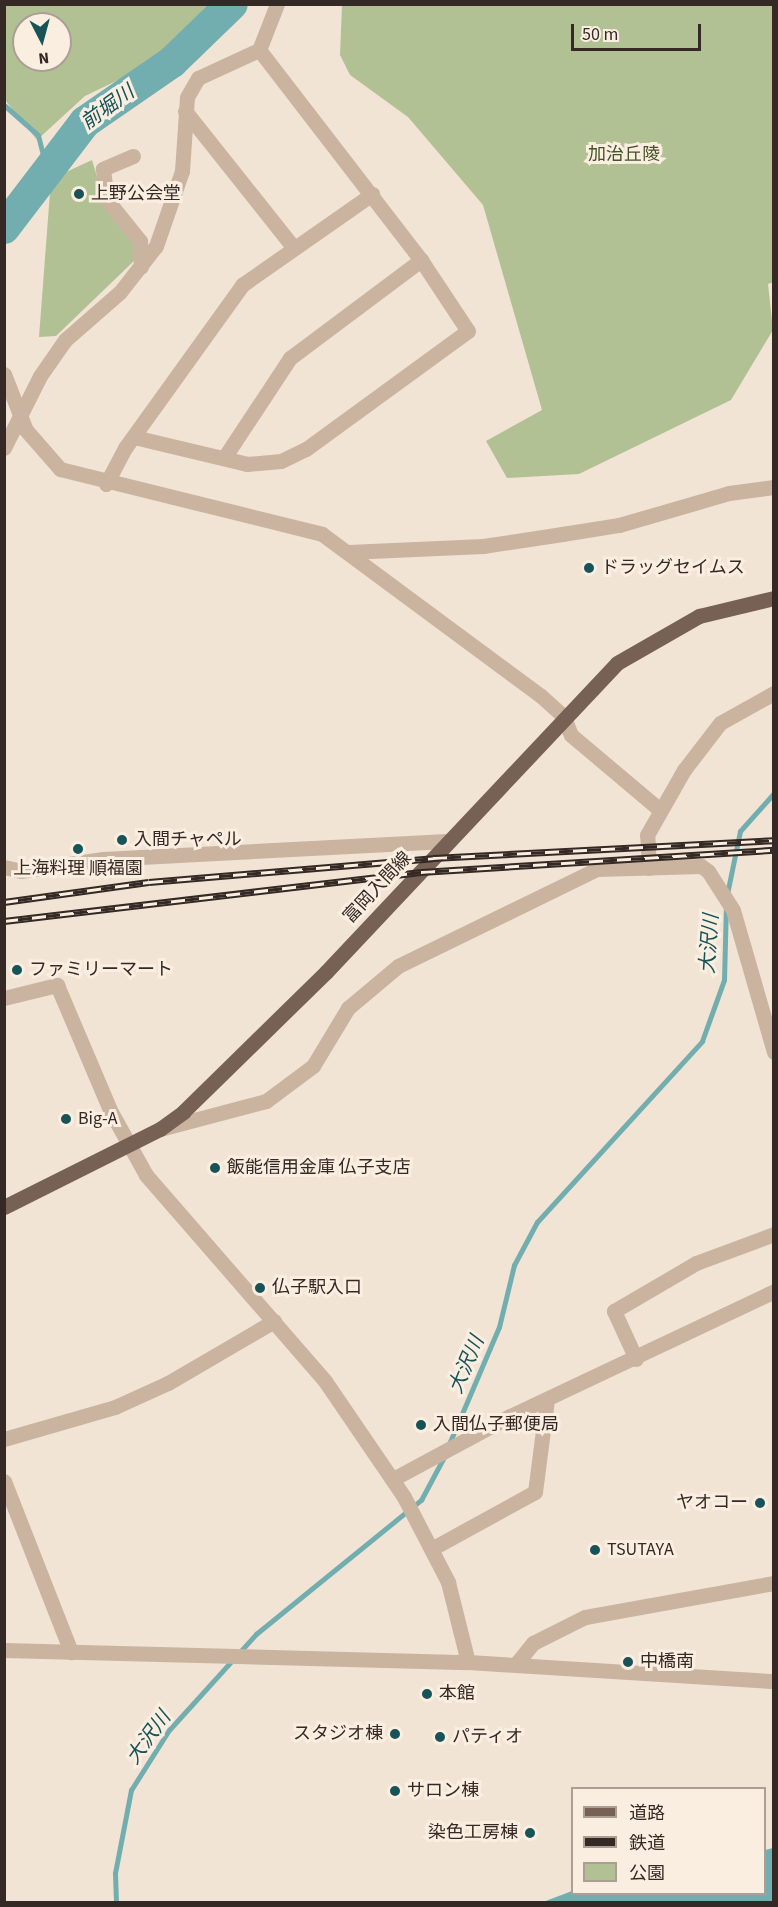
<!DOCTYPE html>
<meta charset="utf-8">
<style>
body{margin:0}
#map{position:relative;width:778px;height:1907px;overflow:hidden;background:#f2e4d5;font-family:"Source Sans 3","Noto Sans JP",sans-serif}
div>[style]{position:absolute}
.green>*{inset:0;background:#b2c194}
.water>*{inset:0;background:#72aeb0}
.stream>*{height:5px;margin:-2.5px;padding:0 2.5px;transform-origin:2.5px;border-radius:2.5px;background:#72aeb0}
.river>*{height:32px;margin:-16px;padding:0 16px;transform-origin:16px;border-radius:16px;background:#72aeb0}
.minor>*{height:15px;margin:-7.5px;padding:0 7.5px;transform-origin:7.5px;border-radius:7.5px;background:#cab4a0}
.major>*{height:15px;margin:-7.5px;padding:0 7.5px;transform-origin:7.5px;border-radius:7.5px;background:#776054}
.rail>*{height:7px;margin-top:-3.5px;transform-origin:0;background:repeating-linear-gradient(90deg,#faeee1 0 14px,#342924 0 28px);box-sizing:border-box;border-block:2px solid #342924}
.dots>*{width:16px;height:16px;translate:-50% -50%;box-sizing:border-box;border:3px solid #faeee1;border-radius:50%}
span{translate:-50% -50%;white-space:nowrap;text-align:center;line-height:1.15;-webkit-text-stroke:6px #faeee1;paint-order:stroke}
.park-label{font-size:18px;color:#435326}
.poi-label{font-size:18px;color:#342924}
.left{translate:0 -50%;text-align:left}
.right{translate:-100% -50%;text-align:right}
.street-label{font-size:18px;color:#342924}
.water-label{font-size:20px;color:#175357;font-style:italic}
.frame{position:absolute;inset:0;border:6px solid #342924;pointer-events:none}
.legend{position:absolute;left:571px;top:1787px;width:195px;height:108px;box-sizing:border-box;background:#faeee1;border:2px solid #ab9f95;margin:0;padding:8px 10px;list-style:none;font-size:18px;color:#342924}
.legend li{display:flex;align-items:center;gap:12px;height:30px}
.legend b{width:30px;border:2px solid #ab9f95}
.north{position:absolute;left:12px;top:12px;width:60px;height:60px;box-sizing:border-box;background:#faeee1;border:2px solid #ab9f95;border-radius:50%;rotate:174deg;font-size:16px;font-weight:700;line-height:24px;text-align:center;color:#342924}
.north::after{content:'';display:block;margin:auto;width:21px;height:27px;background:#175357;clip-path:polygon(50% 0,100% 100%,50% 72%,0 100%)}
.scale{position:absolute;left:571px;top:24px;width:130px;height:27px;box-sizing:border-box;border:3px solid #342924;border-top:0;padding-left:8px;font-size:18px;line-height:21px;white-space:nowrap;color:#342924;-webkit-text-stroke:4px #faeee1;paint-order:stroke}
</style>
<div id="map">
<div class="green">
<div style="clip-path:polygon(evenodd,4px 5px,5px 4px,220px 5px,187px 47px,85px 96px,37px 140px,5px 100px,4px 5px,24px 24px,60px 24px,60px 60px,24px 60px,24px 24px)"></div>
<div style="clip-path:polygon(342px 5px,773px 5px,774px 282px,768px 284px,773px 330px,731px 400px,579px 474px,507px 478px,486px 441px,542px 410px,483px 205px,408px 117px,350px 75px,340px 55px)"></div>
<div style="clip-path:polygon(92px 160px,106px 206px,136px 242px,135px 260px,56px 336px,39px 337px,51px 179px)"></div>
</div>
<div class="water">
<div style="clip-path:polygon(773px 1848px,773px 1902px,543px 1902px,572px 1891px,764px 1894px,765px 1850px)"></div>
</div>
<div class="stream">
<div style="left:4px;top:105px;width:45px;rotate:41.4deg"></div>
<div style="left:38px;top:135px;width:41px;rotate:76deg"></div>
<div style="left:727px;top:894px;width:64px;rotate:-78.3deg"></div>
<div style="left:740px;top:831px;width:51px;rotate:-48.2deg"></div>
<div style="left:449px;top:1444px;width:127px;rotate:-66.9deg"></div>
<div style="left:499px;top:1327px;width:64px;rotate:-76.4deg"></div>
<div style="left:514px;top:1265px;width:49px;rotate:-61.9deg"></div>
<div style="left:537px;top:1222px;width:245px;rotate:-47.6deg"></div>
<div style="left:702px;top:1041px;width:65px;rotate:-70.2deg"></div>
<div style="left:724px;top:980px;width:74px;rotate:-88.5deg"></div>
<div style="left:116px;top:1902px;width:29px;rotate:-92deg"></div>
<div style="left:115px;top:1873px;width:85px;rotate:-79.1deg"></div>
<div style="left:131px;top:1790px;width:71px;rotate:-57.7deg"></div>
<div style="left:169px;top:1730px;width:130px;rotate:-47.8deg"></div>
<div style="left:256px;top:1634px;width:213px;rotate:-39.1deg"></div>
<div style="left:421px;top:1500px;width:51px;rotate:-61.9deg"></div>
</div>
<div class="river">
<div style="left:4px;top:228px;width:133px;rotate:-52.6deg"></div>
<div style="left:85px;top:122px;width:106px;rotate:-34.6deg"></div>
<div style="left:172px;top:62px;width:83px;rotate:-44deg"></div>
</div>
<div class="minor">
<div style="left:185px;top:111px;width:175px;rotate:51.5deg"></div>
<div style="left:133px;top:156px;width:33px;rotate:157deg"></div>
<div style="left:103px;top:169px;width:31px;rotate:83deg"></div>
<div style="left:107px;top:200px;width:53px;rotate:51.2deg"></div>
<div style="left:140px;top:241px;width:26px;rotate:88deg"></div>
<div style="left:4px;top:374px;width:60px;rotate:68.6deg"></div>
<div style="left:26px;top:430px;width:52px;rotate:48.9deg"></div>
<div style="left:60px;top:469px;width:270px;rotate:13.9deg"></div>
<div style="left:322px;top:534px;width:272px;rotate:36.5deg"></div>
<div style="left:541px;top:696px;width:31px;rotate:42deg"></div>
<div style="left:564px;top:717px;width:19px;rotate:69deg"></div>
<div style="left:571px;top:735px;width:116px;rotate:40.1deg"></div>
<div style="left:134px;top:437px;width:116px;rotate:13.4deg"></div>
<div style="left:247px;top:464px;width:34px;rotate:-5deg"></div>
<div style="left:281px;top:461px;width:28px;rotate:-26deg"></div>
<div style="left:306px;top:449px;width:200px;rotate:-36.1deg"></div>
<div style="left:468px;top:331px;width:85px;rotate:-123.5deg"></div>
<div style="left:421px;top:260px;width:265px;rotate:-127.6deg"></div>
<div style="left:4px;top:448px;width:80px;rotate:-63.4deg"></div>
<div style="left:40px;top:376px;width:44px;rotate:-55.2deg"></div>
<div style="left:65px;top:340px;width:73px;rotate:-41.1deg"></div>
<div style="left:120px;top:292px;width:58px;rotate:-52deg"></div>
<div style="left:156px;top:246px;width:79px;rotate:-70.9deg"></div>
<div style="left:182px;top:171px;width:74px;rotate:-86.1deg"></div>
<div style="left:187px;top:97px;width:22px;rotate:-60deg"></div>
<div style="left:198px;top:78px;width:67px;rotate:-24.7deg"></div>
<div style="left:259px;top:50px;width:49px;rotate:-68.6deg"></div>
<div style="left:224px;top:458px;width:120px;rotate:-56.6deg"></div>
<div style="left:290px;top:358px;width:164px;rotate:-36.8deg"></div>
<div style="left:106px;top:484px;width:41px;rotate:-62.2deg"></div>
<div style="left:125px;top:448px;width:201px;rotate:-54.3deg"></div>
<div style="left:242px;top:285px;width:159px;rotate:-35deg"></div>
<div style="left:348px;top:552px;width:135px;rotate:-2.5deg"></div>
<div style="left:483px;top:546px;width:80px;rotate:-8.6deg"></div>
<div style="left:562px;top:534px;width:58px;rotate:-9deg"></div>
<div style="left:619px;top:525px;width:115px;rotate:-16.2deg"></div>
<div style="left:729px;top:493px;width:45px;rotate:-7.6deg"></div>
<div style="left:4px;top:867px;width:17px;rotate:13deg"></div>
<div style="left:21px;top:871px;width:83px;rotate:-8.3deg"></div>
<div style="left:103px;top:859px;width:344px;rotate:-3deg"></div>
<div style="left:649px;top:868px;width:33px;rotate:-93deg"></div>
<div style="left:647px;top:835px;width:75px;rotate:-60.4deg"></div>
<div style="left:684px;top:770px;width:59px;rotate:-52.5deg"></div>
<div style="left:720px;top:723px;width:62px;rotate:-29.1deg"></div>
<div style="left:4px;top:998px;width:55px;rotate:-13.8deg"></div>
<div style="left:57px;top:985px;width:138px;rotate:67deg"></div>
<div style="left:111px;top:1112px;width:72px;rotate:60.9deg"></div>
<div style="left:146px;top:1175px;width:273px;rotate:49deg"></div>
<div style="left:325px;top:1381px;width:140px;rotate:55.7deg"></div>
<div style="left:404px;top:1497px;width:96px;rotate:62.6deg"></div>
<div style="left:448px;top:1582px;width:82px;rotate:76deg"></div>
<div style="left:160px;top:1129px;width:110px;rotate:-14.8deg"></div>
<div style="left:266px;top:1101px;width:59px;rotate:-36.7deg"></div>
<div style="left:313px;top:1066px;width:68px;rotate:-58.9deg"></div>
<div style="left:348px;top:1008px;width:65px;rotate:-40deg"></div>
<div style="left:398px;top:966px;width:221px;rotate:-26deg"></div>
<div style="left:597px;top:869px;width:104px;rotate:-1.7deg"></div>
<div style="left:701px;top:866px;width:9px;rotate:36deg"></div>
<div style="left:708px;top:871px;width:46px;rotate:57.3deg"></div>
<div style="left:733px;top:910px;width:148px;rotate:73.9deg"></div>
<div style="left:636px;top:1359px;width:53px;rotate:-114.6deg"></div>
<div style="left:614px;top:1311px;width:95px;rotate:-30.3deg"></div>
<div style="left:696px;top:1263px;width:83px;rotate:-20.4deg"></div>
<div style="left:4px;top:1439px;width:116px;rotate:-16.1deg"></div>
<div style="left:115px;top:1407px;width:58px;rotate:-24.4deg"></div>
<div style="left:168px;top:1383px;width:123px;rotate:-30.3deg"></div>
<div style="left:393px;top:1479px;width:133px;rotate:-28.3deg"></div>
<div style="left:510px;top:1416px;width:292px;rotate:-25.3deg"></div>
<div style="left:4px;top:1481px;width:184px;rotate:68.6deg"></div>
<div style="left:433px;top:1548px;width:116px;rotate:-28.8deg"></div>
<div style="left:535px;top:1492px;width:93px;rotate:-82.6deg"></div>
<div style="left:4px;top:1650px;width:464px;rotate:1.5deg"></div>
<div style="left:468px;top:1662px;width:307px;rotate:3.6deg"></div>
<div style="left:516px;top:1664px;width:27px;rotate:-51deg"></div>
<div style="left:533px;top:1643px;width:58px;rotate:-26.6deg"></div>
<div style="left:585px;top:1617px;width:192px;rotate:-10.2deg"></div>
</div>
<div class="major">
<div style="left:4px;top:1207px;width:174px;rotate:-26.6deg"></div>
<div style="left:160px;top:1129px;width:29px;rotate:-36deg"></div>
<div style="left:183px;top:1112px;width:200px;rotate:-44.4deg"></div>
<div style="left:326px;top:972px;width:424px;rotate:-46.7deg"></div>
<div style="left:617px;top:663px;width:95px;rotate:-29.8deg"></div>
<div style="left:699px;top:616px;width:77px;rotate:-13.5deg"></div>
</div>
<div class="rail">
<div style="left:4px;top:902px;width:146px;rotate:-7.9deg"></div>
<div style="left:149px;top:882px;width:285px;rotate:-4.8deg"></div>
<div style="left:433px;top:858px;width:341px;rotate:-3deg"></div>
<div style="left:4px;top:921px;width:420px;rotate:-6.7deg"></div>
<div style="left:421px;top:872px;width:354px;rotate:-3.6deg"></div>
</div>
<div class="dots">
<div style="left:79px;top:194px;background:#175357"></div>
<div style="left:589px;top:568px;background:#175357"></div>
<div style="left:122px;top:840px;background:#175357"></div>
<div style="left:78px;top:849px;background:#175357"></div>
<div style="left:17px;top:970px;background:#175357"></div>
<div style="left:66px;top:1119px;background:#175357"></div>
<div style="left:215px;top:1168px;background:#175357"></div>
<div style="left:260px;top:1288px;background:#175357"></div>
<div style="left:421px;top:1425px;background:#175357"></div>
<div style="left:760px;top:1503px;background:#175357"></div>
<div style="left:595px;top:1550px;background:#175357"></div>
<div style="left:628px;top:1662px;background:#175357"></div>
<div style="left:427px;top:1694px;background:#175357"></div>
<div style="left:395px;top:1734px;background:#175357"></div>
<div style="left:440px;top:1737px;background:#175357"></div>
<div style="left:395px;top:1791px;background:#175357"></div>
<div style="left:530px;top:1833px;background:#175357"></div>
</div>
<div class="park-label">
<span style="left:624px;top:155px">加治丘陵</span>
</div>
<div class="poi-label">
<span class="left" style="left:91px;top:194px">上野公会堂</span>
<span class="left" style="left:601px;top:568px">ドラッグセイムス</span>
<span class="left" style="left:134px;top:840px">入間チャペル</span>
<span style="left:78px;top:869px">上海料理 順福園</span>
<span class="left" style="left:29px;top:970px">ファミリーマート</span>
<span class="left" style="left:78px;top:1119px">Big-A</span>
<span class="left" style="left:227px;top:1168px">飯能信用金庫 仏子支店</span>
<span class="left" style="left:272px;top:1288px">仏子駅入口</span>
<span class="left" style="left:433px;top:1425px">入間仏子郵便局</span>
<span class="right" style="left:748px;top:1503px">ヤオコー</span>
<span class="left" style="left:607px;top:1550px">TSUTAYA</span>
<span class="left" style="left:640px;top:1662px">中橋南</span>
<span class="left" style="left:439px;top:1694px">本館</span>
<span class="right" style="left:383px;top:1734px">スタジオ棟</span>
<span class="left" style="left:452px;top:1737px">パティオ</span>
<span class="left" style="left:407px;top:1791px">サロン棟</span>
<span class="right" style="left:518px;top:1833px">染色工房棟</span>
</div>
<div class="street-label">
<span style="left:378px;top:888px;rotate:-47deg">富岡入間線</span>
</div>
<div class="water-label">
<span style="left:108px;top:108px;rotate:-36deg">前堀川</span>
<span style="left:710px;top:944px;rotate:-86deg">大沢川</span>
<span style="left:467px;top:1365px;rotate:-67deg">大沢川</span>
<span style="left:149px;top:1738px;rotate:-54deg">大沢川</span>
</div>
<div class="frame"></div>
<ul class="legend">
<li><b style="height:8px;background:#776054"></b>道路</li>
<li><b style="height:8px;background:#342924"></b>鉄道</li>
<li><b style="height:16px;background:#b2c194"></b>公園</li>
</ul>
<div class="north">N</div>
<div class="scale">50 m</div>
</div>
